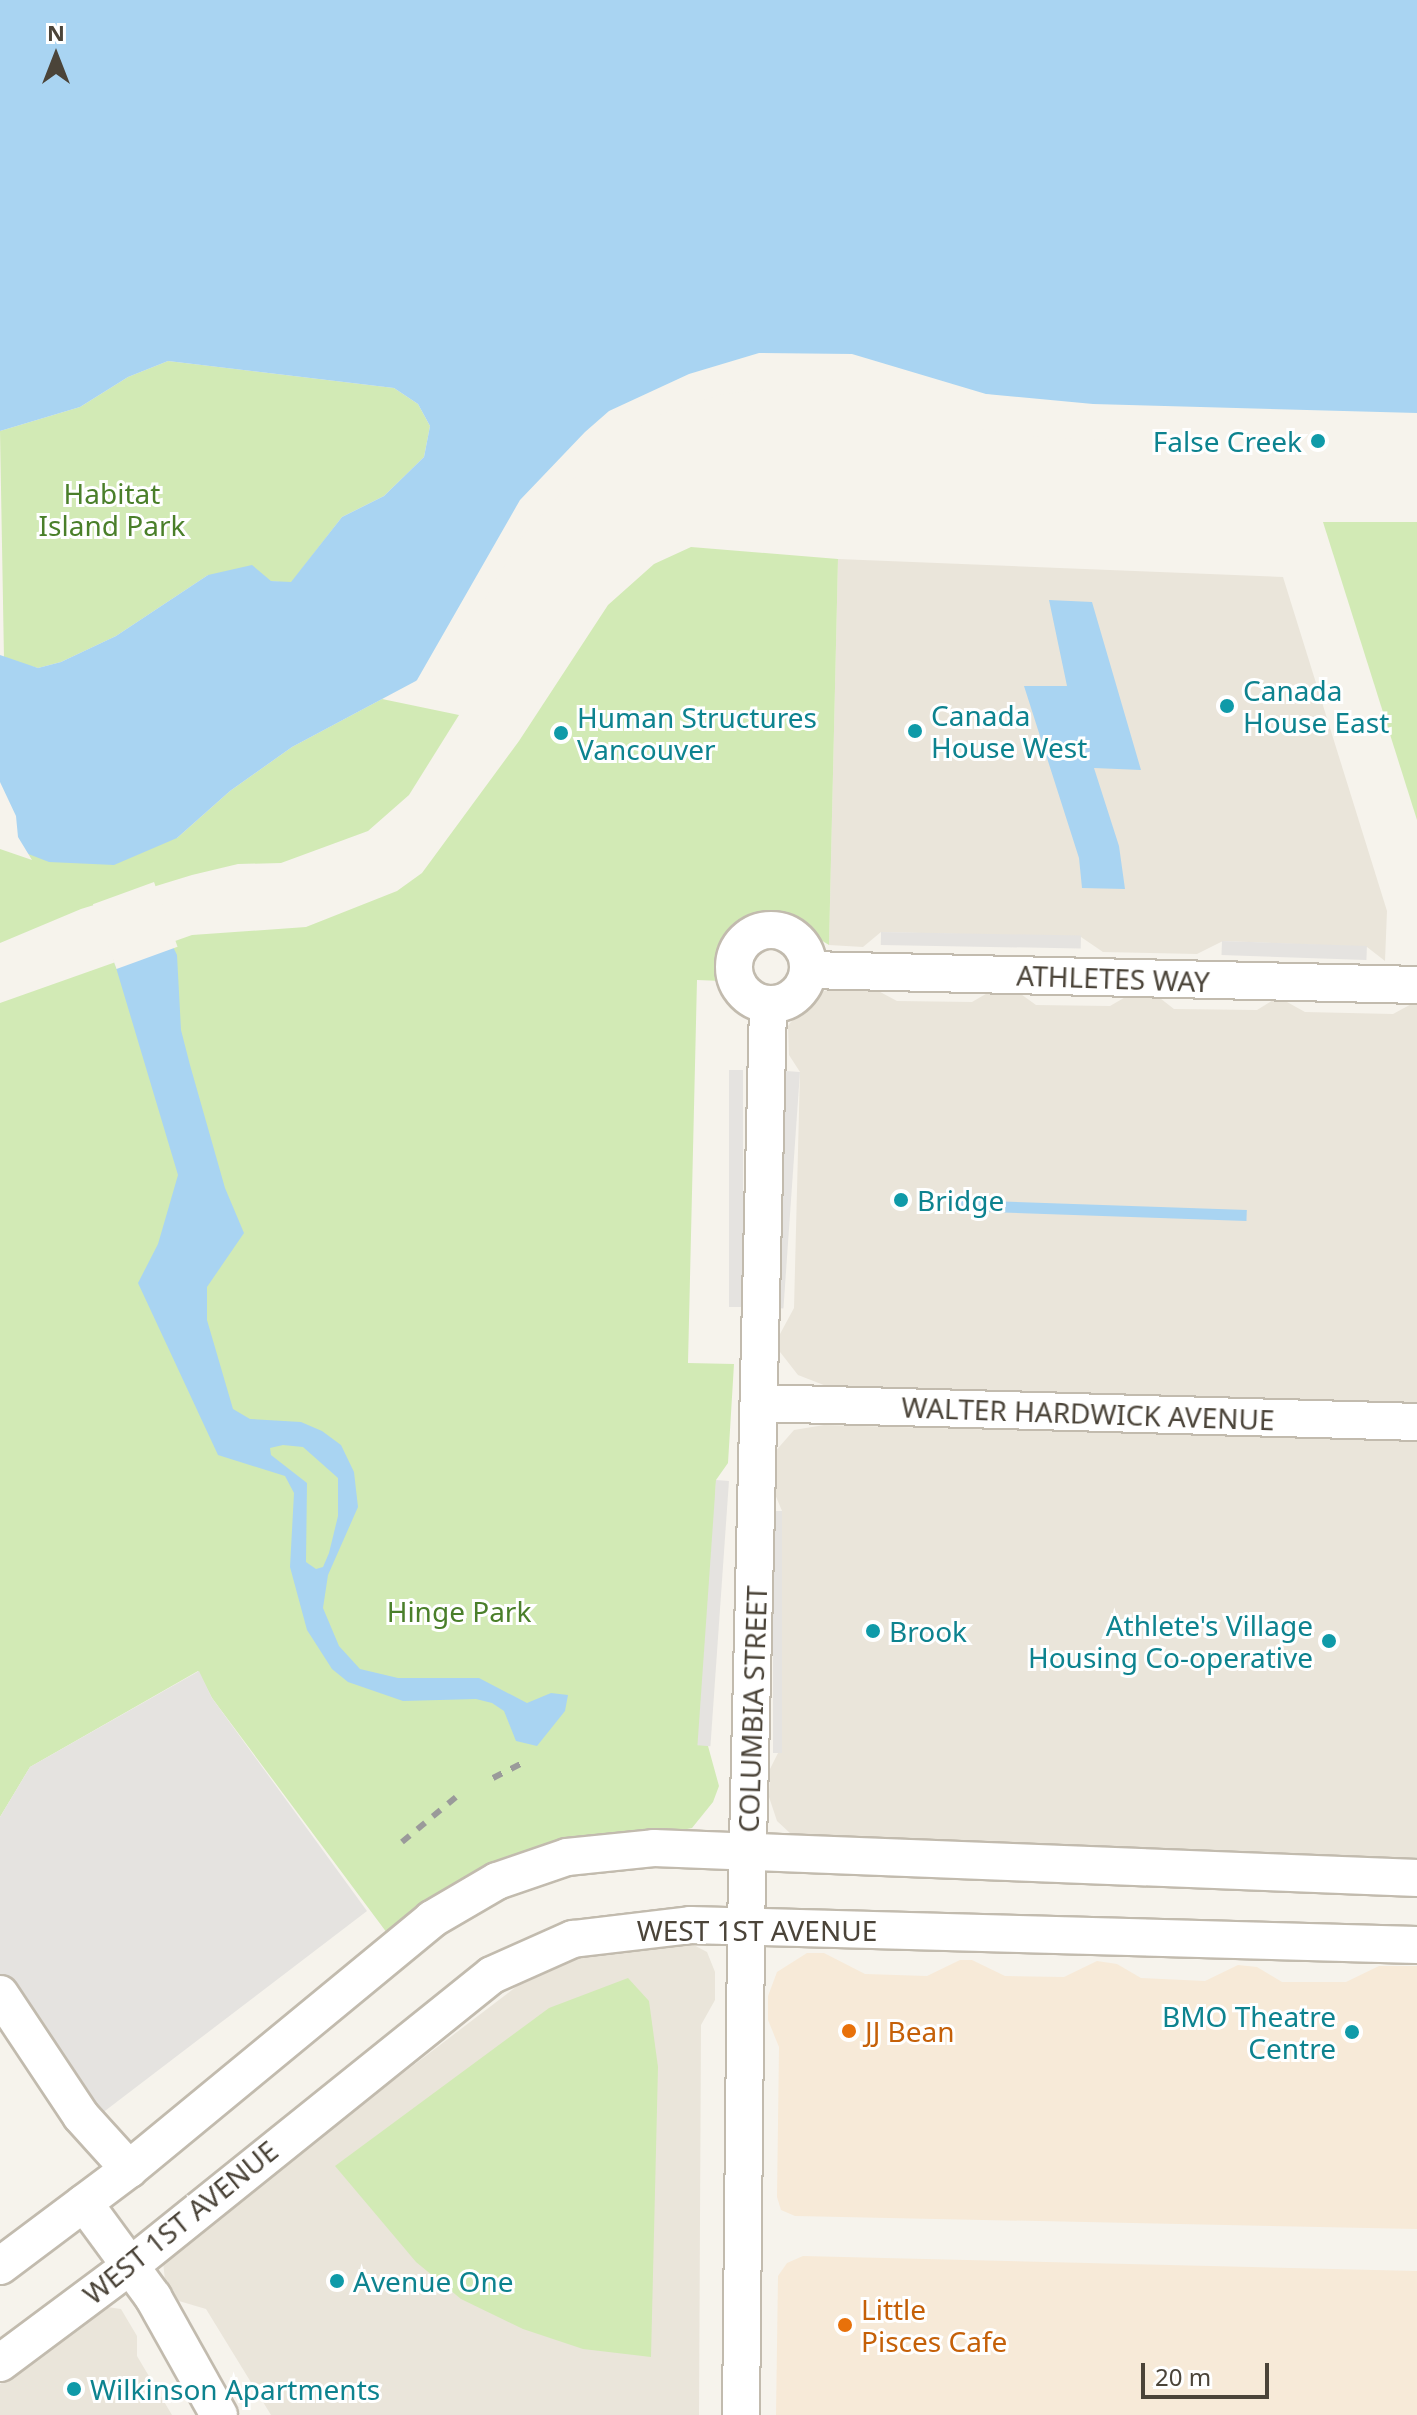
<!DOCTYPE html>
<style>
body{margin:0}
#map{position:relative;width:1417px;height:2415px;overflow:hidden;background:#f6f3ec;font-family:"Noto Sans",sans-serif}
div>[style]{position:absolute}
.residential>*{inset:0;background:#eae5da}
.commercial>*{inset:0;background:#f7ead8}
.green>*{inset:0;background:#d2eab5}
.parking>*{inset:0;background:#e5e3e0;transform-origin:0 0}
.water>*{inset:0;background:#a9d4f2;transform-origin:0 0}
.pier>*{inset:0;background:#f6f3ec;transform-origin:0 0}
.roads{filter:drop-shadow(2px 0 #c2bbae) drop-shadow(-2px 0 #c2bbae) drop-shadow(0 2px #c2bbae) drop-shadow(0 -2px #c2bbae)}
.street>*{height:36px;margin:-18px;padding:0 18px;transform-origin:18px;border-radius:18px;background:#fff}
.street>.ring{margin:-18px;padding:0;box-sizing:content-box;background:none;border:36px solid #fff;border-radius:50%}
.rail>*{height:6px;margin-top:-3px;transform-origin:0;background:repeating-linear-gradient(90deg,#9a9a9a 0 10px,transparent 0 20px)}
.dots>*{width:22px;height:22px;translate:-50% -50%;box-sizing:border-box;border:4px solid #fff;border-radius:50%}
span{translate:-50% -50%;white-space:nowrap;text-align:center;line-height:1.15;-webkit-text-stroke:6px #fff;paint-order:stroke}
.culture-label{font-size:28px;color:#0d838f}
.right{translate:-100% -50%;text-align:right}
.left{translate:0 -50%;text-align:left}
.park-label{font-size:28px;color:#4a7f2a}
.street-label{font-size:28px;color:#4b4439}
.food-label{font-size:28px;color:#c56008}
.north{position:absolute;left:16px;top:16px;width:80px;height:80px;-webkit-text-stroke:6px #fff;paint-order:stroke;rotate:0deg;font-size:22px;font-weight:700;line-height:32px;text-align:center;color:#4b4439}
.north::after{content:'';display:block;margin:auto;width:28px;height:36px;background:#4b4439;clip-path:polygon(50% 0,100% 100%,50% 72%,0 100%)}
.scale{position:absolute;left:1141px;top:2363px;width:128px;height:36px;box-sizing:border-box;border:4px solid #4b4439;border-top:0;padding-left:10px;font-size:24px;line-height:28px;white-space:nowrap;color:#4b4439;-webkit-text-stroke:6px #fff;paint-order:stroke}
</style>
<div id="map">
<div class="residential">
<div style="clip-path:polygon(838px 559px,1283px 577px,1387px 911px,1385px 961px,1367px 947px,1223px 941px,1197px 954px,1103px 952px,1081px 937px,881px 932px,863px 947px,829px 945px)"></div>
<div style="clip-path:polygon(842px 985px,869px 986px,897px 1001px,972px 1002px,991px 991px,1018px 992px,1036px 1005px,1110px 1006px,1129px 995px,1156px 995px,1174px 1009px,1257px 1010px,1278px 997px,1305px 1012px,1393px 1014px,1417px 1001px,1417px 1403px,834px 1389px,798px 1375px,780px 1352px,780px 1334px,794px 1308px,800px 1072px,789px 1055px,788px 1026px,810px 996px)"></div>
<div style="clip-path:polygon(824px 1425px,1417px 1441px,1417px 1858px,808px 1840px,791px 1834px,777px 1821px,769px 1797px,770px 1769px,778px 1753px,782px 1511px,772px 1487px,773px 1454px,794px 1430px)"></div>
<div style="clip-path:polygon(690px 1943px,707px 1952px,715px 1972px,715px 2000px,701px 2025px,699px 2415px,271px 2415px,206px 2309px,179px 2301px,165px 2280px,163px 2262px,175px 2247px,537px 1971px,579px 1953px)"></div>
<div style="clip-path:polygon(107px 2307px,121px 2309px,137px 2336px,137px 2356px,172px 2415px,0 2415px,0 2384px)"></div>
</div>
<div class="commercial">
<div style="clip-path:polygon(807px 1953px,824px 1953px,865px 1974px,927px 1976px,960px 1960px,972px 1960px,1005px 1976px,1064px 1977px,1097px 1961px,1117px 1964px,1141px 1978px,1205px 1981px,1238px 1965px,1257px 1967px,1282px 1982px,1346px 1982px,1379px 1966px,1417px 1966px,1417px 2229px,795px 2216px,781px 2210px,777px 2197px,779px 2047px,768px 2020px,768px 1996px,777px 1972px)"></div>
<div style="clip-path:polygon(803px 2256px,1417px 2271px,1417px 2415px,776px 2415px,778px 2276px,787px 2263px)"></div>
</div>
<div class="green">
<div style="clip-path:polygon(168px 361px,394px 388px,418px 404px,430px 426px,424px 457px,384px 496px,342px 517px,291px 583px,208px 575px,116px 636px,61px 662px,38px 668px,4px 659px,0 431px,80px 407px,128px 377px)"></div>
<div style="clip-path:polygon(1323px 522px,1417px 522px,1417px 820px)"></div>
<div style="clip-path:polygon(691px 547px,838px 559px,829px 945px,791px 922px,755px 919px,728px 937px,720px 965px,722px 981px,697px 980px,688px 1363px,734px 1364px,728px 1463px,716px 1480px,708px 1746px,719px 1786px,713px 1802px,692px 1828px,479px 1872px,387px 1933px,212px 1698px,198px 1671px,30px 1767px,0 1817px,0 1003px,192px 935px,306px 927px,397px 891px,422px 873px,519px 741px,608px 605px,654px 564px)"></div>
<div style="clip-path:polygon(382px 699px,459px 715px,409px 795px,368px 831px,281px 863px,238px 864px,192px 875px,81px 909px,0 943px,0 843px,177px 838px,230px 791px,292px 747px)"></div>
<div style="clip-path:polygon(628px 1978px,649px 2001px,658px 2067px,651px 2357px,583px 2349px,523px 2329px,461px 2299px,416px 2262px,335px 2166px,549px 2008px)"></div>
</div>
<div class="parking">
<div style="left:881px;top:932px;width:200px;height:13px;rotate:1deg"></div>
<div style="left:1222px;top:941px;width:145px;height:14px;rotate:2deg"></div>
<div style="left:729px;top:1070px;width:14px;height:237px"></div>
<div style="left:786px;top:1071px;width:14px;height:237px;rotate:4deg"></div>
<div style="left:716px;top:1480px;width:13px;height:266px;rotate:4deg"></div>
<div style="left:773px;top:1511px;width:9px;height:242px"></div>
<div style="clip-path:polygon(199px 1671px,212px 1698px,367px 1911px,76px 2133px,0 2028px,0 1817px,30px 1767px)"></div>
</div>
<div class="water">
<div style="clip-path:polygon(0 0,1417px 0,1417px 450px,837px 375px,718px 391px,652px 413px,593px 452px,517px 536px,444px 666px,292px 747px,230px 791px,177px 838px,114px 865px,49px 862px,0 843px,0 655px,38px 668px,61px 662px,116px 636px,208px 575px,252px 565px,271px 581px,291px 582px,342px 517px,384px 496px,424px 457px,430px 426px,418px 404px,394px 388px,168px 361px,128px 377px,80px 407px,0 431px)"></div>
<div style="clip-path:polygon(1049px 600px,1092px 602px,1141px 770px,1094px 768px,1119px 846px,1125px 889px,1082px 888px,1079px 858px,1024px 686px,1067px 686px)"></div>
<div style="clip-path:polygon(evenodd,97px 904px,159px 918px,177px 955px,181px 1030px,190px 1065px,225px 1188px,244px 1233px,207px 1287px,207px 1320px,233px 1409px,250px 1419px,301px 1422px,322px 1431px,341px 1445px,354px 1472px,358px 1507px,328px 1575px,323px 1608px,339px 1646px,360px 1669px,398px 1678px,479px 1678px,527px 1703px,551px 1693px,568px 1695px,565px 1711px,537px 1746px,516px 1741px,504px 1711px,492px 1703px,476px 1699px,403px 1701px,348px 1682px,332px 1669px,307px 1630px,290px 1567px,294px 1493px,285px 1476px,218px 1455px,138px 1283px,158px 1244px,178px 1175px,97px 904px,283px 1445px,303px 1447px,338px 1478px,338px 1516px,329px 1553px,323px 1567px,316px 1569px,306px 1562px,307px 1483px,271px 1455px,270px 1448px,283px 1445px)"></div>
<div style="left:959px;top:1200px;width:288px;height:11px;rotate:2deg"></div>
</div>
<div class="pier">
<div style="clip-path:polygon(759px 353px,852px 354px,986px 394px,1093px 404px,1417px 413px,1417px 454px,1020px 436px,976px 428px,870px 384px,837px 379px,719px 395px,654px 417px,595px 455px,521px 538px,442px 671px,413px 687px,520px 500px,585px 432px,609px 411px,689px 374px)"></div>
<div style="clip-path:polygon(0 782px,16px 816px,18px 837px,32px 860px,0 849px)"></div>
<div style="left:154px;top:882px;width:69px;height:65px;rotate:70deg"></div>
</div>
<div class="roads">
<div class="street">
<div class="ring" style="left:734px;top:930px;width:38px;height:38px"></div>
<div style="left:809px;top:970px;width:608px;rotate:1.41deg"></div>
<div style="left:759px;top:1403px;width:658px;rotate:1.65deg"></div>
<div style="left:0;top:1994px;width:146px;rotate:56.4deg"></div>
<div style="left:81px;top:2116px;width:72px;rotate:47.8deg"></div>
<div style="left:84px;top:2203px;width:117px;rotate:53.7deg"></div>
<div style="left:153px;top:2297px;width:135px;rotate:60.8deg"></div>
<div style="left:0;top:2266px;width:161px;rotate:-36.9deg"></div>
<div style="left:129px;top:2169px;width:393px;rotate:-39.5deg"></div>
<div style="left:432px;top:1919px;width:75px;rotate:-30.3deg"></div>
<div style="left:497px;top:1881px;width:74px;rotate:-18.9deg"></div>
<div style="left:567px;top:1857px;width:87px;rotate:-5.9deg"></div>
<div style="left:654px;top:1848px;width:764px;rotate:2.25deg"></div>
<div style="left:0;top:2363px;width:162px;rotate:-36.7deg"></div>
<div style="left:130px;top:2266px;width:464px;rotate:-38.8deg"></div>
<div style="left:492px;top:1975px;width:89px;rotate:-24deg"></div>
<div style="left:573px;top:1939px;width:118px;rotate:-6.8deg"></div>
<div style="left:690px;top:1925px;width:727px;rotate:1.58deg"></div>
<div style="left:741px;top:2415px;width:489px;rotate:-89.4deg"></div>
<div style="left:746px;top:1926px;width:922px;rotate:-88.63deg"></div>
</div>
</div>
<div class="rail">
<div style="left:493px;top:1778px;width:35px;rotate:-27deg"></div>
<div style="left:402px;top:1842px;width:70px;rotate:-39.8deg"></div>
</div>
<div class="dots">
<div style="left:1318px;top:441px;background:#0f9aa8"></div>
<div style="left:1227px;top:706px;background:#0f9aa8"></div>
<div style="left:915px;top:731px;background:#0f9aa8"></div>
<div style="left:561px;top:733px;background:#0f9aa8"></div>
<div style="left:901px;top:1200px;background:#0f9aa8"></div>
<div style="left:873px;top:1631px;background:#0f9aa8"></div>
<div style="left:1329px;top:1641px;background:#0f9aa8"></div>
<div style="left:849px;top:2031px;background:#e8710a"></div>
<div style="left:1352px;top:2032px;background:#0f9aa8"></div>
<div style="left:337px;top:2281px;background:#0f9aa8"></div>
<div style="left:845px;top:2325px;background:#e8710a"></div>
<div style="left:74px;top:2389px;background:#0f9aa8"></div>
</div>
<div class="culture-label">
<span class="right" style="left:1302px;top:441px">False Creek</span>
<span class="left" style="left:1243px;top:706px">Canada<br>House East</span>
<span class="left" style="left:931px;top:731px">Canada<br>House West</span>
<span class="left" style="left:577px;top:733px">Human Structures<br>Vancouver</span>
<span class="left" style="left:917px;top:1200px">Bridge</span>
<span class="right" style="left:1313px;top:1641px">Athlete's Village<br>Housing Co-operative</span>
<span class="left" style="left:889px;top:1631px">Brook</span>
<span class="right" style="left:1336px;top:2032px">BMO Theatre<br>Centre</span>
<span class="left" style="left:353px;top:2281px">Avenue One</span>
<span class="left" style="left:90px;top:2389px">Wilkinson Apartments</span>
</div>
<div class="park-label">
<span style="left:112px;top:509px">Habitat<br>Island Park</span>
<span style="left:459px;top:1611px">Hinge Park</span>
</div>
<div class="street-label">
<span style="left:1113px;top:978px;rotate:2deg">ATHLETES WAY</span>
<span style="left:1088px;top:1413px;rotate:2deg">WALTER HARDWICK AVENUE</span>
<span style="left:752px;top:1709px;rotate:-88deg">COLUMBIA STREET</span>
<span style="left:757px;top:1930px">WEST 1ST AVENUE</span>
<span style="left:180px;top:2222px;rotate:-39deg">WEST 1ST AVENUE</span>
</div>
<div class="food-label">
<span class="left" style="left:865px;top:2031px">JJ Bean</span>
<span class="left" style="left:861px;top:2325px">Little<br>Pisces Cafe</span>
</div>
<div class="north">N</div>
<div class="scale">20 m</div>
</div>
